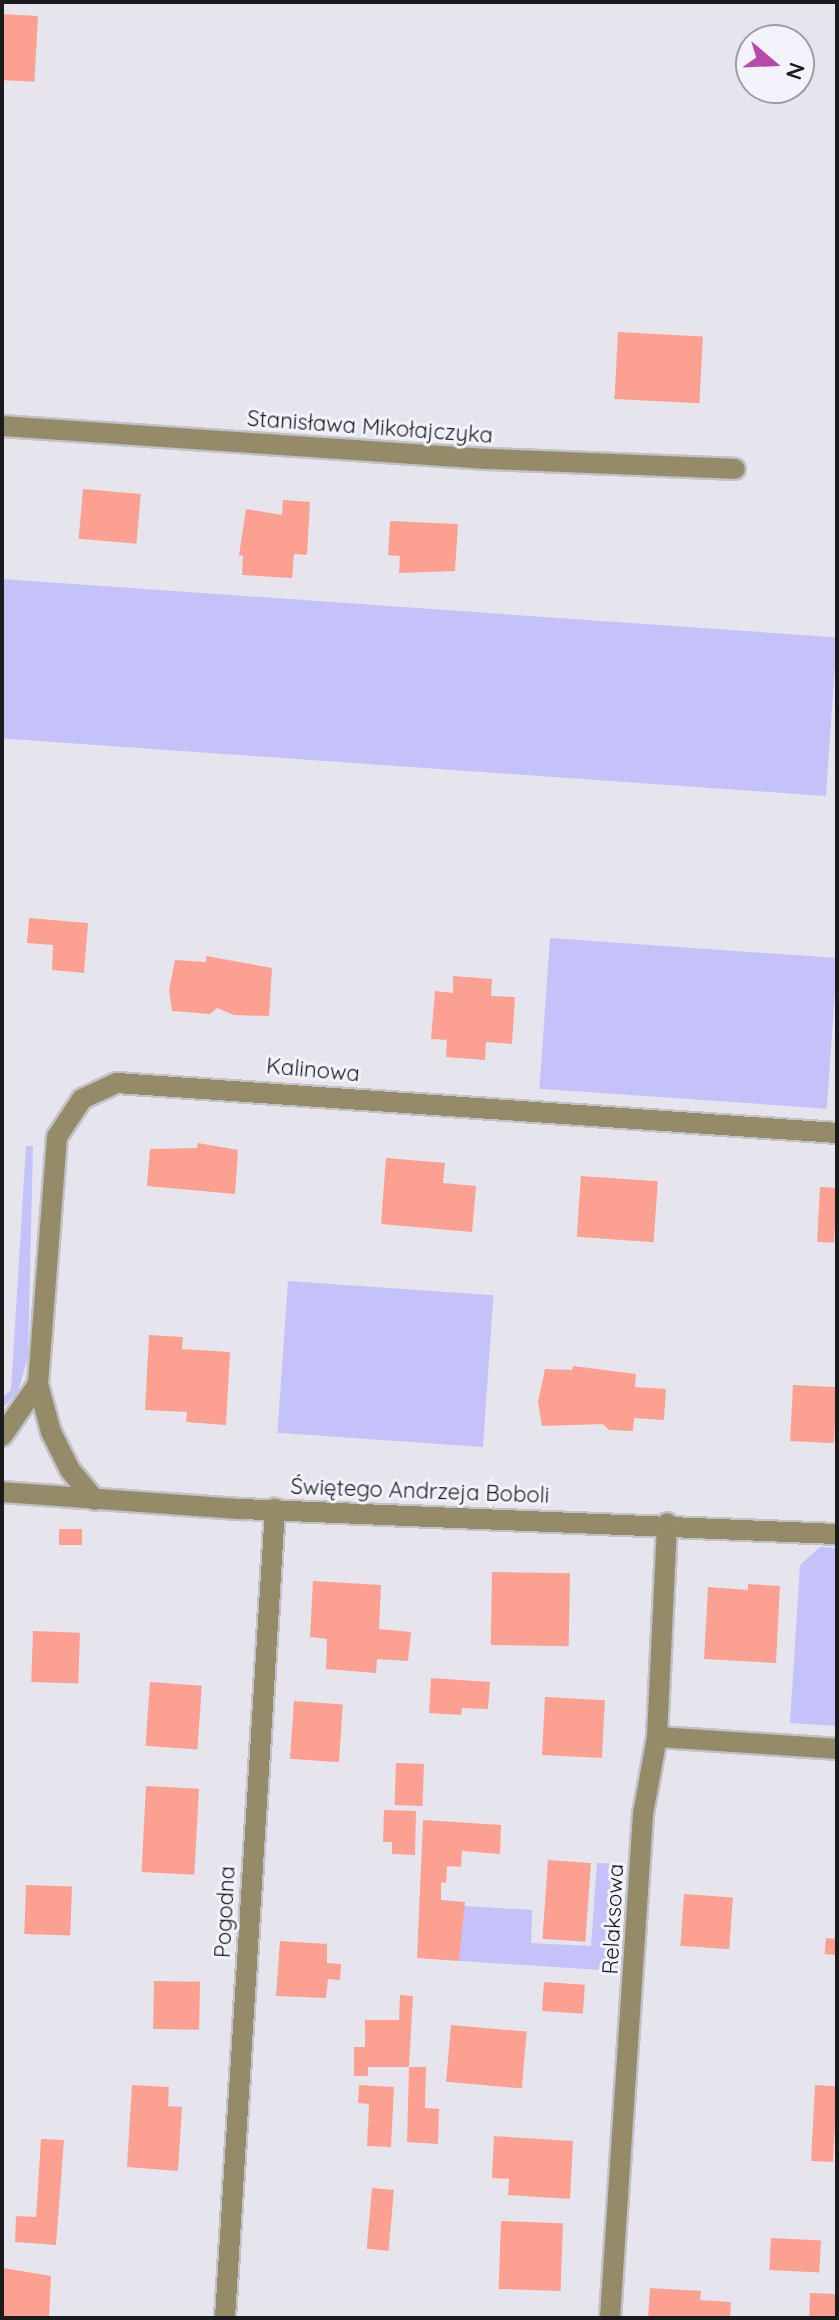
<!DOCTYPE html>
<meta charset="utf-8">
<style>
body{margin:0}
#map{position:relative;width:839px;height:2320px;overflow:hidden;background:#e6e5ee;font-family:Quicksand,sans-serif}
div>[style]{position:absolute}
.green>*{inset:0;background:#c5c1f9;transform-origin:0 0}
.building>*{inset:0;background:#fca091;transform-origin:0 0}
.roads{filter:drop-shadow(2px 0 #c1c1c9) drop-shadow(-2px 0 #c1c1c9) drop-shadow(0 2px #c1c1c9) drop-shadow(0 -2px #c1c1c9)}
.minor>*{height:20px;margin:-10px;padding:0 10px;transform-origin:10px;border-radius:10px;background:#958b68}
span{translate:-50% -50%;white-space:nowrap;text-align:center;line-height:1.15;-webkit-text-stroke:6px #f3f3fc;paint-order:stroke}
.street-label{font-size:22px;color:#1b1b1e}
.frame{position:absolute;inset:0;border:4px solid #1b1b1e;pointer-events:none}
.north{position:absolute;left:735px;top:24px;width:80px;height:80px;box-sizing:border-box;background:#f3f3fc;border:2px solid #9d9da3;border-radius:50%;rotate:109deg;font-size:22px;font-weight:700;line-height:32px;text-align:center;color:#1b1b1e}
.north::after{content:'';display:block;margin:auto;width:28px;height:36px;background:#b74bac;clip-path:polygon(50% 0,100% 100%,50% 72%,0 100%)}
</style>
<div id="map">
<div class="green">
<div style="left:2px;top:579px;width:837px;height:159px;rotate:4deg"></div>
<div style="left:550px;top:938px;width:288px;height:151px;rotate:4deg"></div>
<div style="clip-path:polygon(26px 1146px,33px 1146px,28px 1357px,18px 1392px,2px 1409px,2px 1398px,11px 1390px)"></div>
<div style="left:288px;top:1281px;width:206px;height:152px;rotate:4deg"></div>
<div style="clip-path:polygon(820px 1547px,837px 1548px,837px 1726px,790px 1723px,800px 1565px)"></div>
<div style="clip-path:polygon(597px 1863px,623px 1864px,617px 1971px,459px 1961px,464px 1906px,532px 1910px,531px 1943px,591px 1946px)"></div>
</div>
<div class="building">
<div style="left:2px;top:14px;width:36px;height:66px;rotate:3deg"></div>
<div style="left:618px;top:332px;width:85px;height:67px;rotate:3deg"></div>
<div style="left:83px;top:489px;width:58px;height:50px;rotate:5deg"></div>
<div style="clip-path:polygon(283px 500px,310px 502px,307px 555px,294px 554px,292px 578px,242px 575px,243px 556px,239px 555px,246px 509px,282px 515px)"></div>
<div style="clip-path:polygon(390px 521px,458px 524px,455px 571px,399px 573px,400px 556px,388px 555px)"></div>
<div style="clip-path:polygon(29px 918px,88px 923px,84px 973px,52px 970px,53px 945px,27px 943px)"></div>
<div style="clip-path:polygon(206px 956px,272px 968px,269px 1016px,234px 1015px,217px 1008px,210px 1014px,172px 1011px,169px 990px,175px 960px,206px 962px)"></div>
<div style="clip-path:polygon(453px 976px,492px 979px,491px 996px,515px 997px,512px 1044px,486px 1042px,485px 1060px,446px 1057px,447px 1040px,431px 1039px,435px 991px,453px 993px)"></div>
<div style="clip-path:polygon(198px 1143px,238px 1150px,235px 1194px,147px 1186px,150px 1149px,197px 1148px)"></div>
<div style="clip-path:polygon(386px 1158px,445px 1163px,443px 1183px,476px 1186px,472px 1232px,381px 1224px)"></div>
<div style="left:581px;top:1176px;width:77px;height:61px;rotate:4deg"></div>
<div style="left:820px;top:1187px;width:17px;height:55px;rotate:3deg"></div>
<div style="clip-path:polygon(149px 1335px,183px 1337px,182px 1349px,230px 1352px,226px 1425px,186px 1422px,187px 1412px,145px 1410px)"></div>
<div style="clip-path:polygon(573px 1366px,636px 1374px,635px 1387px,666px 1389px,664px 1420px,634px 1418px,633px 1431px,609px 1430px,603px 1424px,542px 1426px,538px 1402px,545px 1369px,572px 1370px)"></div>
<div style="left:793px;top:1385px;width:44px;height:56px;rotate:3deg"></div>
<div style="left:59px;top:1529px;width:23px;height:16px"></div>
<div style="left:492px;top:1572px;width:78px;height:73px;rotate:1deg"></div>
<div style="clip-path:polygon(313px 1581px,381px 1585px,379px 1629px,411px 1632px,408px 1661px,377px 1659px,376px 1673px,326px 1669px,327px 1639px,310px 1637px)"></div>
<div style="clip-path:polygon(748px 1584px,780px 1586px,776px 1663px,704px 1659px,708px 1587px,748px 1590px)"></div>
<div style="left:33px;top:1631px;width:47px;height:51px;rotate:2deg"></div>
<div style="clip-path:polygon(431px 1678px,490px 1682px,488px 1709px,462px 1708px,461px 1715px,429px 1713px)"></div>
<div style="left:150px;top:1682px;width:52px;height:64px;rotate:4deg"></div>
<div style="left:545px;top:1697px;width:60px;height:58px;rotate:3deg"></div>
<div style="left:294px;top:1701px;width:49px;height:58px;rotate:4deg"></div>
<div style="left:396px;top:1763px;width:28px;height:42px;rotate:2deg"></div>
<div style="left:146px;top:1786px;width:53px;height:86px;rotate:3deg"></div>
<div style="clip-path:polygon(384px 1810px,416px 1811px,415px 1855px,392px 1854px,392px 1842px,383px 1842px)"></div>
<div style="clip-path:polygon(423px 1820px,501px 1825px,500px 1854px,462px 1851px,461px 1867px,447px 1866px,446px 1883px,441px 1882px,441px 1900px,465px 1902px,459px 1961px,417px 1958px)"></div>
<div style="left:548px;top:1860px;width:43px;height:79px;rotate:4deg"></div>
<div style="left:26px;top:1885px;width:46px;height:49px;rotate:2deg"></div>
<div style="left:684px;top:1894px;width:49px;height:52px;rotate:4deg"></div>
<div style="left:826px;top:1938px;width:11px;height:16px;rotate:5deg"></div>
<div style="clip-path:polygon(280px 1941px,327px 1944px,327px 1963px,341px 1964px,340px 1980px,328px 1979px,326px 1998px,276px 1996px)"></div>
<div style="left:154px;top:1981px;width:46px;height:48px;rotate:1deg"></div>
<div style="left:544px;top:1982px;width:41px;height:29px;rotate:4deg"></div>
<div style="clip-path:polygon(400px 1995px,413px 1996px,409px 2067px,426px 2067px,425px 2108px,439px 2109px,438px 2144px,407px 2142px,409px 2067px,368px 2067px,368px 2076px,354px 2076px,354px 2047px,365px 2047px,365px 2020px,399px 2020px)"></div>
<div style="left:451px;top:2025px;width:76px;height:57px;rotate:5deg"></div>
<div style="clip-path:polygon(132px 2085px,169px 2087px,168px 2106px,182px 2107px,178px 2171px,127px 2167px)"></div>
<div style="clip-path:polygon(359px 2085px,394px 2087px,391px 2147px,367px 2146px,369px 2104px,358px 2103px)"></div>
<div style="left:815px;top:2085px;width:22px;height:76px;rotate:3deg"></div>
<div style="clip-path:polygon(494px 2136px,573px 2141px,570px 2199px,508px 2195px,509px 2179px,492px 2178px)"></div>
<div style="clip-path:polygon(41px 2139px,64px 2140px,56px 2245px,15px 2242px,16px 2216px,36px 2217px)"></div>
<div style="left:372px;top:2188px;width:22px;height:61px;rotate:5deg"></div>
<div style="left:501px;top:2221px;width:62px;height:68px;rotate:2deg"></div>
<div style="left:771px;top:2238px;width:50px;height:32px;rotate:3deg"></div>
<div style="clip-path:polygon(3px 2268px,51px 2276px,49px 2318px,2px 2318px)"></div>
<div style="clip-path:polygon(650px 2288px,701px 2291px,700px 2300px,731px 2302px,730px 2318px,648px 2318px)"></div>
<div style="left:810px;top:2293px;width:27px;height:25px;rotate:2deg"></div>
</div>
<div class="roads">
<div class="minor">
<div style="left:2px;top:426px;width:487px;rotate:3.9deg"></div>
<div style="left:488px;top:459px;width:247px;rotate:2.3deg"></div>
<div style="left:38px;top:1384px;width:50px;rotate:74.8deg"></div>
<div style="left:51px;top:1432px;width:42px;rotate:63.4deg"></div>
<div style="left:70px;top:1470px;width:39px;rotate:50deg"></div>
<div style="left:2px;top:1436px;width:63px;rotate:-55.3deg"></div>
<div style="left:38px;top:1384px;width:248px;rotate:-85.6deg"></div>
<div style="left:57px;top:1137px;width:45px;rotate:-56.7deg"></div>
<div style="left:82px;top:1099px;width:38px;rotate:-25deg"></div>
<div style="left:117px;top:1083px;width:722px;rotate:3.97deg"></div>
<div style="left:2px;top:1492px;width:241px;rotate:4.1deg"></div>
<div style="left:242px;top:1509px;width:596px;rotate:2.41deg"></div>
<div style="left:657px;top:1737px;width:180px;rotate:3.8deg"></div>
<div style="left:225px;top:2318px;width:811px;rotate:-86.46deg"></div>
<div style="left:610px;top:2318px;width:505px;rotate:-86.25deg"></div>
<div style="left:643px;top:1814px;width:78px;rotate:-79.7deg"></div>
<div style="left:657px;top:1737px;width:214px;rotate:-87.3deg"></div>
</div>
</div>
<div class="street-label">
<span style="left:370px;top:427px;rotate:4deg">Stanisława Mikołajczyka</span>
<span style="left:313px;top:1070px;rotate:5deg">Kalinowa</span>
<span style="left:420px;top:1491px;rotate:2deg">Świętego Andrzeja Boboli</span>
<span style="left:225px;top:1912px;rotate:-87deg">Pogodna</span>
<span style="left:613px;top:1919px;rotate:-87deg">Relaksowa</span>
</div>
<div class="frame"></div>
<div class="north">N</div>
</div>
